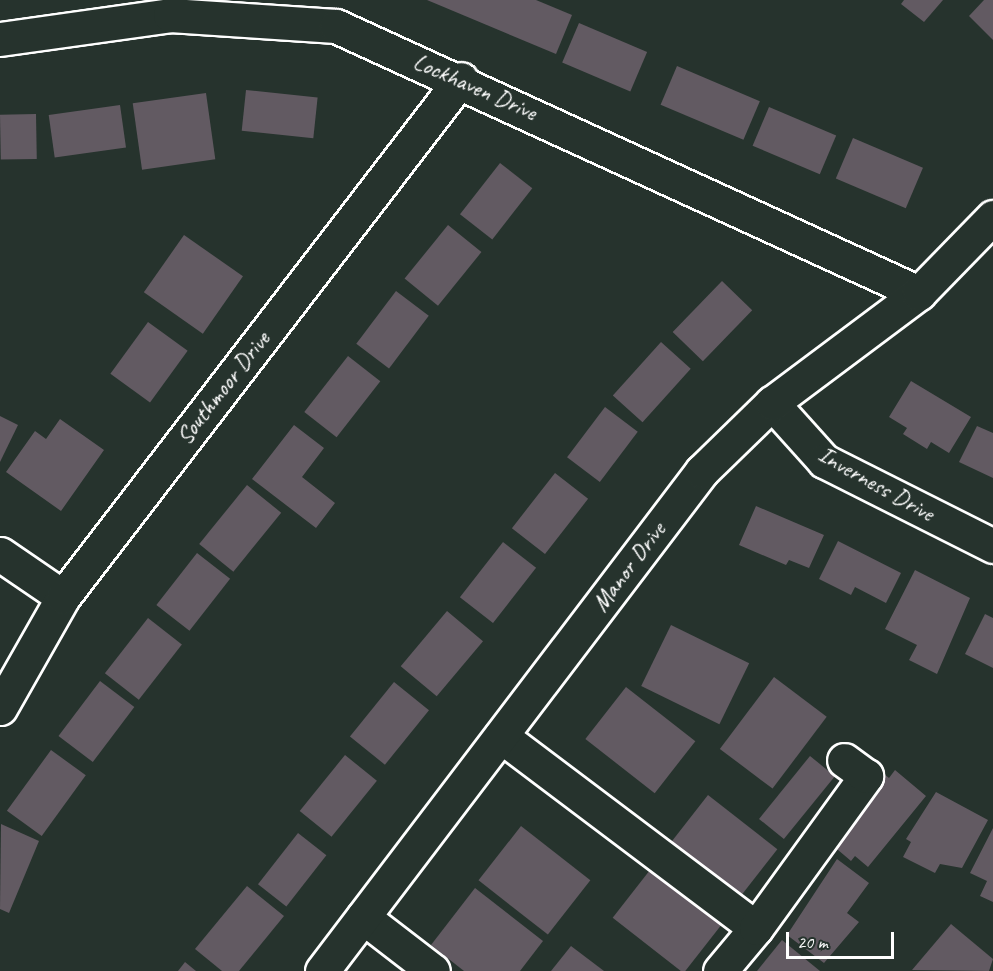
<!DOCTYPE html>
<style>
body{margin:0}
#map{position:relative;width:993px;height:971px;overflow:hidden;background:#26332d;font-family:Caveat,sans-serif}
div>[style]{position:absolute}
.building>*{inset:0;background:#625a62;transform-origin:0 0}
.roads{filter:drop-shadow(2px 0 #fff) drop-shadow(-2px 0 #fff) drop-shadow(0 2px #fff) drop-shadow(0 -2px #fff)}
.minor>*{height:33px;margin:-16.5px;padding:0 16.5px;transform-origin:16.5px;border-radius:16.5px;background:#26332d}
span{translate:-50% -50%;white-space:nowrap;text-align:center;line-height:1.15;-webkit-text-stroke:4.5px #26332d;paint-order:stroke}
.street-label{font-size:24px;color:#fff}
.scale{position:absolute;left:786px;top:932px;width:108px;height:27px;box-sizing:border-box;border:3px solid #fff;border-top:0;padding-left:8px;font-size:18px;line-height:21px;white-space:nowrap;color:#fff;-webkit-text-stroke:4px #26332d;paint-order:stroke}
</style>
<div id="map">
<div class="building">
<div style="clip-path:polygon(427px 0,536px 0,572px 15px,556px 54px)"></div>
<div style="clip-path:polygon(904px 0,943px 0,924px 22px,901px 4px)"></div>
<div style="clip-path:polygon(984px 0,993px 0,993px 40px,969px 16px)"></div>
<div style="left:579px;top:23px;width:74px;height:43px;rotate:23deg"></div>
<div style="left:677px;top:66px;width:90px;height:42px;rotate:23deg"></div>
<div style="left:246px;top:90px;width:72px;height:41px;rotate:6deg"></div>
<div style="left:206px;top:93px;width:67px;height:74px;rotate:82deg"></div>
<div style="left:120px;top:105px;width:43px;height:72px;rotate:82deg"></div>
<div style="left:769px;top:107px;width:73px;height:42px;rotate:23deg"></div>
<div style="left:36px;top:114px;width:45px;height:36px;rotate:89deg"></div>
<div style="left:853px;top:138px;width:76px;height:44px;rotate:23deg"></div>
<div style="left:500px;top:163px;width:41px;height:65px;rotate:38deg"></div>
<div style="left:448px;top:225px;width:43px;height:69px;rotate:39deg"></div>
<div style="left:184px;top:235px;width:72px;height:70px;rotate:35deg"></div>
<div style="left:722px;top:281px;width:42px;height:71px;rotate:44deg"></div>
<div style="left:396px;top:291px;width:41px;height:66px;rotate:37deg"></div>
<div style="left:148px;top:322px;width:49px;height:64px;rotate:36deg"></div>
<div style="left:661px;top:342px;width:40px;height:72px;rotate:42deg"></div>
<div style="left:348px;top:356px;width:41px;height:71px;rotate:38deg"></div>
<div style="clip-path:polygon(911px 381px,971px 417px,949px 453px,931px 442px,927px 449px,903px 434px,907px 428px,889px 417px)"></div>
<div style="left:605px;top:407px;width:41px;height:63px;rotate:37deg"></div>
<div style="clip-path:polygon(0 416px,18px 425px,0 462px)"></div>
<div style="clip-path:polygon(60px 419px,104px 450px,61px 511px,6px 472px,35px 431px,46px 439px)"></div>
<div style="clip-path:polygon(294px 425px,324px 448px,302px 477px,335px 503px,316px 528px,252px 479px)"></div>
<div style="clip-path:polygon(977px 426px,993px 433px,993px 478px,959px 462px)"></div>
<div style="left:555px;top:473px;width:42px;height:70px;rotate:38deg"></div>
<div style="left:247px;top:485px;width:44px;height:76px;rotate:39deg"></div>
<div style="clip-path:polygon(756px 506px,824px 535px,809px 568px,789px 560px,786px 565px,739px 545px)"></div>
<div style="clip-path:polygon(838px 541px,901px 573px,886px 603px,855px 587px,851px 595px,819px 579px)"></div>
<div style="left:503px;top:542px;width:42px;height:70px;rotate:38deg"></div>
<div style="left:197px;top:553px;width:42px;height:66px;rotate:38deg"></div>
<div style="clip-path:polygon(915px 570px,970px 598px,937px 674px,909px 660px,917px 645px,885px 629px)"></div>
<div style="left:447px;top:611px;width:47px;height:72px;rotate:40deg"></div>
<div style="clip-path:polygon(985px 614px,993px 618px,993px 668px,965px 654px)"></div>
<div style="left:148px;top:618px;width:43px;height:70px;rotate:38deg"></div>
<div style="left:671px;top:625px;width:87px;height:68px;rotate:26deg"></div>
<div style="left:774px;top:677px;width:66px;height:90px;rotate:37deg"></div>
<div style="left:100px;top:681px;width:43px;height:69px;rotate:37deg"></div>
<div style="left:394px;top:682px;width:45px;height:70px;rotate:39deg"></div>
<div style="left:626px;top:687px;width:88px;height:66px;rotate:38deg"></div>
<div style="left:51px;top:750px;width:43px;height:75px;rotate:36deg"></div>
<div style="left:345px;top:755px;width:41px;height:72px;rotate:39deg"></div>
<div style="left:810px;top:756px;width:32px;height:81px;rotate:39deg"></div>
<div style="clip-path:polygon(895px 770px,926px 796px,868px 867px,855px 856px,851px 861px,831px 844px,884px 774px,889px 778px)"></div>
<div style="clip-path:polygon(936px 792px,988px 820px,962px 868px,940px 864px,935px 873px,903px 857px,911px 842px,906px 839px)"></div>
<div style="left:708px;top:795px;width:88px;height:73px;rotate:38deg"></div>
<div style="clip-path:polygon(1px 824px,39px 841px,9px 913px,0 909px)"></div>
<div style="left:521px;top:826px;width:88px;height:69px;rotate:38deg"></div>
<div style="clip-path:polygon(993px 828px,993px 902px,980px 896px,987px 881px,970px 873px)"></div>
<div style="left:298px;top:833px;width:36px;height:65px;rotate:38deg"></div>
<div style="clip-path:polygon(837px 859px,869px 883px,847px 913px,859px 922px,824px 963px,787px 935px)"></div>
<div style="left:657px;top:861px;width:90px;height:72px;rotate:38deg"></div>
<div style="clip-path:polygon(247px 886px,284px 916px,239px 971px,222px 971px,195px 949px)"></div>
<div style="clip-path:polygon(475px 888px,543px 941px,520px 971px,464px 971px,431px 945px)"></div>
<div style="clip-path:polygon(951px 924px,993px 959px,989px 971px,912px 970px)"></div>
<div style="clip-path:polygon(782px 940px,820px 971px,757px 971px)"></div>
<div style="clip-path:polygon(571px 946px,604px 971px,551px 971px)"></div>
<div style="clip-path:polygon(185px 962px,196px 971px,178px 971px)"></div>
</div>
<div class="roads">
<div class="minor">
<div style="left:0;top:39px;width:172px;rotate:-8deg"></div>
<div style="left:170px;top:15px;width:166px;rotate:3.8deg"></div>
<div style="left:336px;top:26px;width:641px;rotate:24.61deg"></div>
<div style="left:772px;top:403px;width:78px;rotate:48.1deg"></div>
<div style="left:824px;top:461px;width:189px;rotate:26.7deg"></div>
<div style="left:0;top:554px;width:76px;rotate:34.3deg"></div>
<div style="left:0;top:708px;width:128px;rotate:-60.4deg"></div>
<div style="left:63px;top:597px;width:653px;rotate:-52.46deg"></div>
<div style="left:501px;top:736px;width:319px;rotate:37deg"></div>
<div style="left:756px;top:928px;width:56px;rotate:129.9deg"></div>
<div style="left:363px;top:917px;width:88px;rotate:37.6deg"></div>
<div style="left:756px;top:928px;width:188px;rotate:-54.1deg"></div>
<div style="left:866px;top:776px;width:27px;rotate:-144deg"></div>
<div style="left:322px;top:971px;width:628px;rotate:-52.77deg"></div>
<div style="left:702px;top:471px;width:98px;rotate:-44.2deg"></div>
<div style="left:772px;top:403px;width:184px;rotate:-36.8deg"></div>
<div style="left:919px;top:293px;width:106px;rotate:-45.8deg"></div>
</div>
</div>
<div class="street-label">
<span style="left:475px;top:87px;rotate:24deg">Lockhaven Drive</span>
<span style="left:223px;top:388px;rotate:-52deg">Southmoor Drive</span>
<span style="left:876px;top:484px;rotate:29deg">Inverness Drive</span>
<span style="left:629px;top:567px;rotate:-53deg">Manor Drive</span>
</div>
<div class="scale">20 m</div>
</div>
